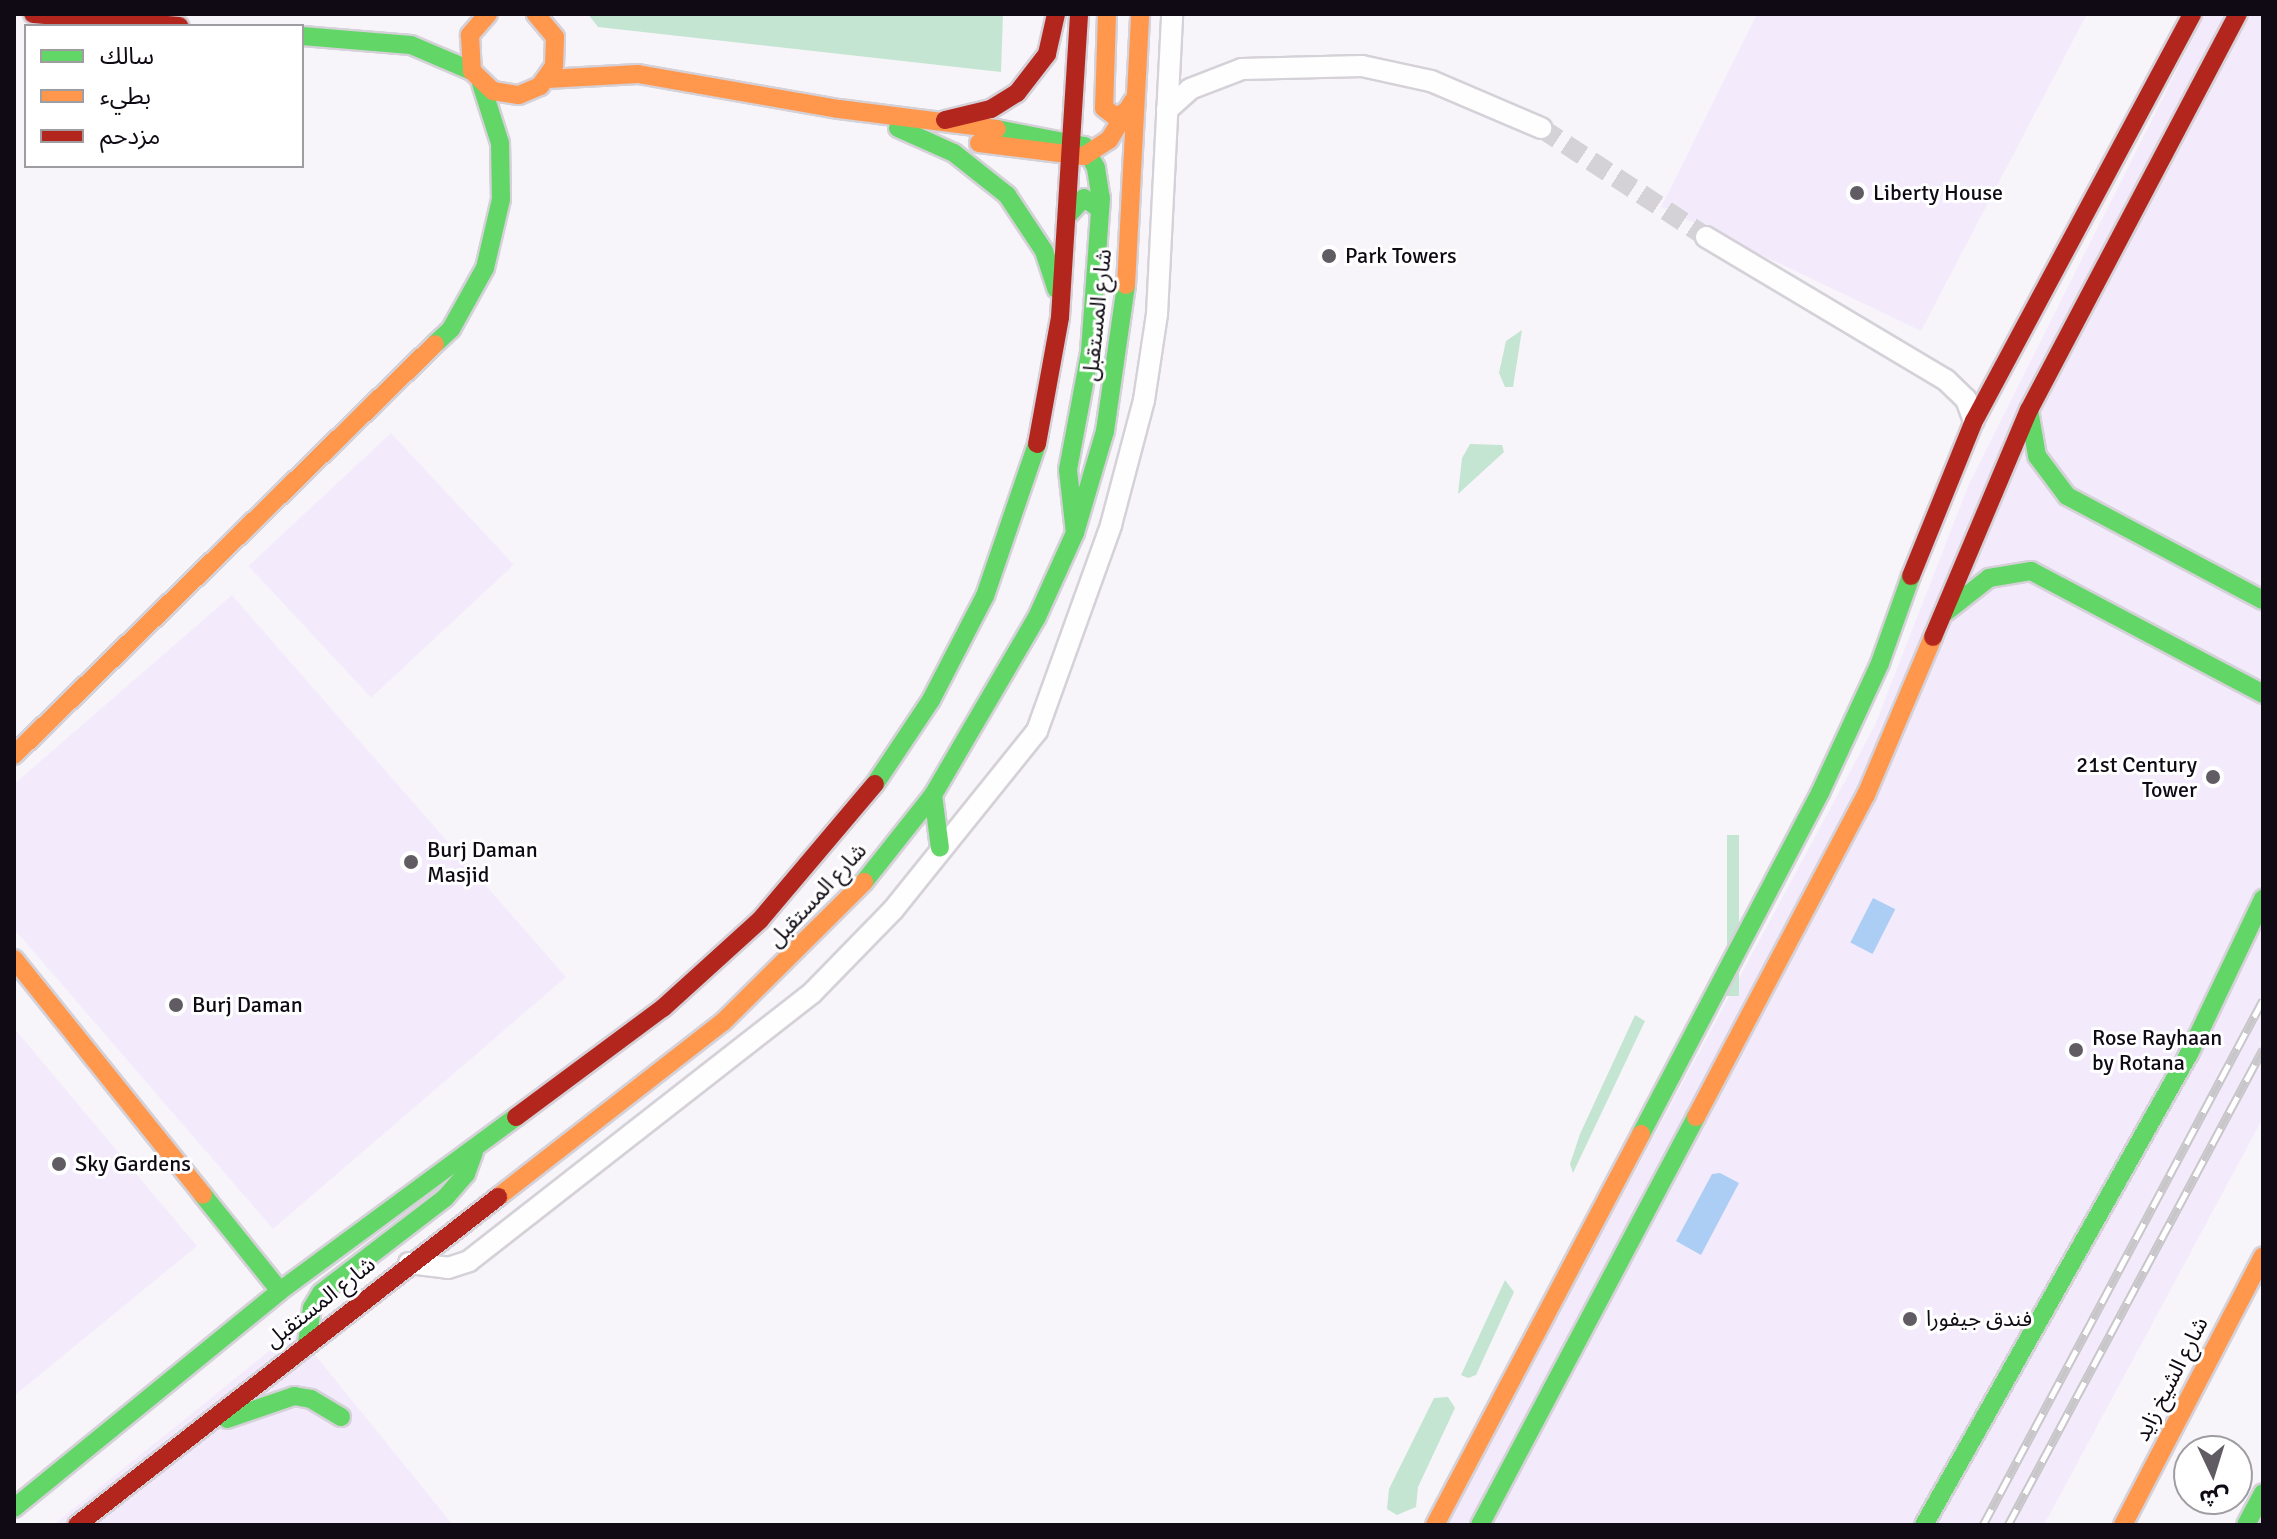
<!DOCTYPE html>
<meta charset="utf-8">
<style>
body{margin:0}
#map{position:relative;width:2277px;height:1539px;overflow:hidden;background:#f8f5fa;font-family:Signika,"Noto Sans Arabic",sans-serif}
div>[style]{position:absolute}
.built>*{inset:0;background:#f3ebfc;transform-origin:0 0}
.green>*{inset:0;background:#c4e5d1;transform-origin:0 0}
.water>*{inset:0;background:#accef4;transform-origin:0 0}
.street-tunnel>*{height:20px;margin-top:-10px;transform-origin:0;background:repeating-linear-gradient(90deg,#d5d2d7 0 20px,transparent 0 30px)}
.roads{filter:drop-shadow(2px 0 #d5d1d8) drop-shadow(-2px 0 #d5d1d8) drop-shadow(0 2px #d5d1d8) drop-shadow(0 -2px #d5d1d8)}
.street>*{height:20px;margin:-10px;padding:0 10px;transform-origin:10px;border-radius:10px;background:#fefefe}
.fast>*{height:18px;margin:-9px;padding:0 9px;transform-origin:9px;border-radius:9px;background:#63d668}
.slow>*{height:18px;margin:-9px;padding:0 9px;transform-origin:9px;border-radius:9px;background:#ff974d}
.jam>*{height:18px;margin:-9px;padding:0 9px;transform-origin:9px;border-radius:9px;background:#b3261e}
.rail>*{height:9px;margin-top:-4.5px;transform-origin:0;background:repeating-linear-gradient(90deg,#fff 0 18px,#c8c6c9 0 36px);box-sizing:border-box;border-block:2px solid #c8c6c9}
.dots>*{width:22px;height:22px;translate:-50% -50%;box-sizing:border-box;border:4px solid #fff;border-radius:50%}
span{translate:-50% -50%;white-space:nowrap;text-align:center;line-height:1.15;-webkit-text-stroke:6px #fff;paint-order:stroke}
.poi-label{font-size:22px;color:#0f0a13}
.left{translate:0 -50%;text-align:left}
.right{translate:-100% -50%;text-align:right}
.street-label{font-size:22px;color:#0f0a13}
.frame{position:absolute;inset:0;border:16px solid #0f0a13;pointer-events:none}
.legend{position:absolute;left:24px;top:24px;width:280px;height:144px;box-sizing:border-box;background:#fff;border:2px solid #9f9da1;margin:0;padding:10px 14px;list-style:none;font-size:24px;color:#0f0a13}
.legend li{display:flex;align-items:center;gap:16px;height:40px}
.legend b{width:40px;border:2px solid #9f9da1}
.north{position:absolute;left:2173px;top:1435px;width:80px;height:80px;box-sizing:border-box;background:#fff;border:2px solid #9f9da1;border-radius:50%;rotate:176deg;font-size:22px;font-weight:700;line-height:32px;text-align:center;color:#0f0a13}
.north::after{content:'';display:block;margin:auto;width:28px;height:36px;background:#615c64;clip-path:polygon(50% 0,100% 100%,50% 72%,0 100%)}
</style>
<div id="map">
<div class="built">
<div style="clip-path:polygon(1757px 14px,2087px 14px,1921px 331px,1661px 207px)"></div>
<div style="clip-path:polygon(2205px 14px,2263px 14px,2263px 1118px,2044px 1525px,1445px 1525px,1875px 725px,1969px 484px)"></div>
<div style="left:391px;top:433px;width:180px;height:195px;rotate:47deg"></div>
<div style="clip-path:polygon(232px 595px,566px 977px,273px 1229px,14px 929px,14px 784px)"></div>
<div style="clip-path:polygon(14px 1028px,197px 1246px,14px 1396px)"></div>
<div style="clip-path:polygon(295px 1330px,453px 1525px,53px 1525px,185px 1419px)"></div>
</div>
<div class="green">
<div style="clip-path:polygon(588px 14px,1003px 14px,1001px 72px,598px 27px)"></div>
<div style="clip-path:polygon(1522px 330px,1513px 387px,1505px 387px,1499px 373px,1506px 341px)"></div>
<div style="clip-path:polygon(1470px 444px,1502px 445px,1504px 452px,1458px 494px,1462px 458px)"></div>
<div style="left:1727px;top:835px;width:12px;height:161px"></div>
<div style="clip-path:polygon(1635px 1015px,1645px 1021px,1573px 1173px,1570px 1164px,1580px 1134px)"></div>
<div style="clip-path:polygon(1505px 1280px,1514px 1292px,1476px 1375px,1468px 1378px,1461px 1375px)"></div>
<div style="clip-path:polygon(1448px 1397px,1455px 1408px,1418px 1487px,1416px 1507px,1397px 1515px,1387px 1509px,1389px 1489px,1434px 1398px)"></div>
</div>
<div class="water">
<div style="left:1873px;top:898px;width:25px;height:50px;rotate:27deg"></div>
<div style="clip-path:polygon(1720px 1173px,1739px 1183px,1701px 1255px,1676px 1241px,1712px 1174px)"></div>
</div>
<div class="street-tunnel">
<div style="left:1541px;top:128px;width:198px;rotate:33.4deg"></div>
</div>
<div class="roads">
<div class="street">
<div style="left:1167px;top:110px;width:31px;rotate:-42deg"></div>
<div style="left:1190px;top:89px;width:56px;rotate:-21deg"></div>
<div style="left:1242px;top:69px;width:120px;rotate:-1.4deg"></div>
<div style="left:1362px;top:66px;width:71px;rotate:12.3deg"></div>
<div style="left:1431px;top:81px;width:120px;rotate:23.1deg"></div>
<div style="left:1706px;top:237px;width:279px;rotate:30.8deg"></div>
<div style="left:1946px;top:380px;width:28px;rotate:44deg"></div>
<div style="left:1966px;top:399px;width:23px;rotate:70deg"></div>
<div style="left:409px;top:1263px;width:39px;rotate:7deg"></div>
<div style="left:448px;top:1268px;width:22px;rotate:-18deg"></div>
<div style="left:469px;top:1261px;width:435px;rotate:-38deg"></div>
<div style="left:812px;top:993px;width:116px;rotate:-45.7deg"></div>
<div style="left:893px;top:910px;width:230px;rotate:-51.2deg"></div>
<div style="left:1037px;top:731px;width:219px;rotate:-70.2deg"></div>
<div style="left:1111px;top:525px;width:129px;rotate:-75.2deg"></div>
<div style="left:1144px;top:400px;width:87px;rotate:-81.4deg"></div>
<div style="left:1157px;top:314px;width:300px;rotate:-87.1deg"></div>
</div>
<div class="fast">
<div style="left:302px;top:36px;width:109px;rotate:4.7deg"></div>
<div style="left:411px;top:45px;width:66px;rotate:23.1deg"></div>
<div style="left:898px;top:128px;width:61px;rotate:24.1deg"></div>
<div style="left:954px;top:153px;width:68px;rotate:38.4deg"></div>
<div style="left:1007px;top:195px;width:67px;rotate:56.5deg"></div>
<div style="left:1044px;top:251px;width:40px;rotate:72deg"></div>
<div style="left:997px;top:129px;width:89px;rotate:11.1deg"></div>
<div style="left:1084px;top:146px;width:25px;rotate:61deg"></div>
<div style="left:1096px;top:168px;width:30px;rotate:81deg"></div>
<div style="left:1101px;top:198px;width:154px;rotate:94.1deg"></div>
<div style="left:1090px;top:352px;width:120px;rotate:100.6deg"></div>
<div style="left:1068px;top:470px;width:63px;rotate:83.7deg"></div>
<div style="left:1068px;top:215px;width:23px;rotate:-47deg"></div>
<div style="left:1084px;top:198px;width:19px;rotate:35deg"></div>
<div style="left:435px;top:344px;width:22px;rotate:-43deg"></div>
<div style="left:451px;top:329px;width:70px;rotate:-60.9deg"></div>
<div style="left:485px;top:268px;width:71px;rotate:-76.9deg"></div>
<div style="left:501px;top:199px;width:56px;rotate:-91deg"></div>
<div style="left:500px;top:143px;width:63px;rotate:-107.6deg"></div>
<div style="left:2029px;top:410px;width:47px;rotate:80.1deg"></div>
<div style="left:2037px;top:456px;width:50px;rotate:53.1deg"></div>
<div style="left:2067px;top:496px;width:222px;rotate:28deg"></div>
<div style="left:1946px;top:612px;width:55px;rotate:-38.3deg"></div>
<div style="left:1989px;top:578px;width:43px;rotate:-9.5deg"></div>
<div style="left:2031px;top:571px;width:263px;rotate:27.9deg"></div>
<div style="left:875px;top:784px;width:101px;rotate:-56.3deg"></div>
<div style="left:931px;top:700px;width:117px;rotate:-62.6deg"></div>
<div style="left:985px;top:596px;width:161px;rotate:-71.1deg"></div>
<div style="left:933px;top:795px;width:53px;rotate:82.5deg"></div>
<div style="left:864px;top:882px;width:111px;rotate:-51.6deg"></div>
<div style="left:933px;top:795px;width:206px;rotate:-59.7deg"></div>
<div style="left:1037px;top:617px;width:92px;rotate:-65.7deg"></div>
<div style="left:1075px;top:533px;width:106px;rotate:-73.6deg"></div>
<div style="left:1105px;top:431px;width:148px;rotate:-81.8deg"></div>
<div style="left:1641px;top:1134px;width:385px;rotate:-62.3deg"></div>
<div style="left:1820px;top:793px;width:143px;rotate:-65.2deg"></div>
<div style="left:1880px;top:663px;width:92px;rotate:-70.4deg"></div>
<div style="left:203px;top:1195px;width:123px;rotate:51.3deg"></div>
<div style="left:307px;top:1343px;width:35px;rotate:-82deg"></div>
<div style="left:312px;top:1308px;width:17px;rotate:-59deg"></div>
<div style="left:321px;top:1293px;width:156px;rotate:-37.5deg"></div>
<div style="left:445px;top:1198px;width:32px;rotate:-49deg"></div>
<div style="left:466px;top:1174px;width:23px;rotate:-70deg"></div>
<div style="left:227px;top:1419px;width:71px;rotate:-18.9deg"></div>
<div style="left:294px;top:1396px;width:17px;rotate:10deg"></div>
<div style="left:311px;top:1399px;width:35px;rotate:31deg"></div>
<div style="left:14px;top:1508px;width:343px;rotate:-39.2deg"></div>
<div style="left:280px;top:1291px;width:293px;rotate:-36.4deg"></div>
<div style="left:1480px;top:1525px;width:462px;rotate:-62.1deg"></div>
<div style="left:1924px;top:1525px;width:543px;rotate:-60.65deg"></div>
<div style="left:2190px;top:1052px;width:170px;rotate:-64.5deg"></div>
<div style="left:2246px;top:1525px;width:36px;rotate:-62deg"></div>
</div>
<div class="slow">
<div style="left:488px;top:14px;width:28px;rotate:131deg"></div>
<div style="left:470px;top:35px;width:36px;rotate:87deg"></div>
<div style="left:472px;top:71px;width:29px;rotate:44deg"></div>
<div style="left:493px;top:91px;width:26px;rotate:9deg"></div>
<div style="left:519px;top:95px;width:23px;rotate:-23deg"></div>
<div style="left:540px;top:86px;width:24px;rotate:-55deg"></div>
<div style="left:554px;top:66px;width:29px;rotate:-88deg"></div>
<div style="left:555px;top:37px;width:30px;rotate:-130deg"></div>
<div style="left:1107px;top:14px;width:94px;rotate:91.8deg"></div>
<div style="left:1104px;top:108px;width:15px;rotate:37deg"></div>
<div style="left:1116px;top:117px;width:14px;rotate:-30deg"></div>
<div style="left:547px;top:79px;width:91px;rotate:-3.1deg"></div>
<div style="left:638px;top:74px;width:204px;rotate:9.9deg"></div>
<div style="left:839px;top:109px;width:159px;rotate:7.2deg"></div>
<div style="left:979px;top:143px;width:106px;rotate:7.1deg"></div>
<div style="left:1084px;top:156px;width:30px;rotate:-33deg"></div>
<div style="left:1109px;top:140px;width:46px;rotate:-58.4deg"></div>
<div style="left:1126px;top:285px;width:271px;rotate:-87deg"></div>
<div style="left:14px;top:755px;width:588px;rotate:-44.31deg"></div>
<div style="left:14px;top:959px;width:302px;rotate:51.3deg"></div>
<div style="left:1696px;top:1117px;width:364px;rotate:-62.2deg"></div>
<div style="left:1866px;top:795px;width:172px;rotate:-67deg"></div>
<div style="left:498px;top:1197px;width:285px;rotate:-37.9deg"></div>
<div style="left:723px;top:1022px;width:199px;rotate:-44.8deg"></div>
<div style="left:1435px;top:1525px;width:442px;rotate:-62.2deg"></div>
<div style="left:2123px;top:1525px;width:303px;rotate:-62.5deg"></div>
</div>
<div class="jam">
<div style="left:33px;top:14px;width:147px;rotate:4.7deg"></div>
<div style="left:945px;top:120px;width:47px;rotate:-13.4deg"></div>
<div style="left:991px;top:109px;width:31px;rotate:-32deg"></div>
<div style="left:1017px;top:93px;width:49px;rotate:-52.4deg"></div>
<div style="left:1047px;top:54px;width:41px;rotate:-77.3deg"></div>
<div style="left:1037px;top:444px;width:129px;rotate:-79.7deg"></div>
<div style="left:1060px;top:317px;width:304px;rotate:-86.4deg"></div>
<div style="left:1911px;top:576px;width:167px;rotate:-67.9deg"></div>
<div style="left:1974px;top:421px;width:462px;rotate:-61.8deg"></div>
<div style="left:1933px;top:637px;width:246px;rotate:-67.1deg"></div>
<div style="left:2029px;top:410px;width:448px;rotate:-62.2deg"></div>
<div style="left:516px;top:1117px;width:183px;rotate:-36.6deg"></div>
<div style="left:663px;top:1008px;width:131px;rotate:-42.2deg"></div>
<div style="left:760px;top:920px;width:178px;rotate:-49.8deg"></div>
<div style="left:77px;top:1525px;width:534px;rotate:-37.92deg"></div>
</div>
</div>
<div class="rail">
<div style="left:1983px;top:1525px;width:595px;rotate:-61.93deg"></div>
<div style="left:2008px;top:1525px;width:540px;rotate:-61.82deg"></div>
</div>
<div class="dots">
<div style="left:1857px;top:193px;background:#615c64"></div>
<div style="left:1329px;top:256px;background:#615c64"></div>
<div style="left:2213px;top:777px;background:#615c64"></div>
<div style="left:411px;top:862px;background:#615c64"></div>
<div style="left:176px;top:1005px;background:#615c64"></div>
<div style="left:2076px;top:1050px;background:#615c64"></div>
<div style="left:59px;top:1164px;background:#615c64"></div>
<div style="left:1910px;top:1319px;background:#615c64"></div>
</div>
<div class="poi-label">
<span class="left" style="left:1873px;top:193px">Liberty House</span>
<span class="left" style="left:1345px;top:256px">Park Towers</span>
<span class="right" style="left:2197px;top:777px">21st Century<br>Tower</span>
<span class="left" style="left:427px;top:862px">Burj Daman<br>Masjid</span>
<span class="left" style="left:192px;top:1005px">Burj Daman</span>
<span class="left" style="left:2092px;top:1050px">Rose Rayhaan<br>by Rotana</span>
<span class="left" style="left:75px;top:1164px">Sky Gardens</span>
<span class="left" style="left:1926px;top:1319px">فندق جيفورا</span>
</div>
<div class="street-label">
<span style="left:1097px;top:315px;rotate:-84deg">شارع المستقبل</span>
<span style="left:817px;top:895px;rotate:-47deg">شارع المستقبل</span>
<span style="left:320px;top:1302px;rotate:-38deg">شارع المستقبل</span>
<span style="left:2171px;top:1379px;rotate:-63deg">شارع الشيخ زايد</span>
</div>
<div class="frame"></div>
<ul class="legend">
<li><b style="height:10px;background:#63d668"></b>سالك</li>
<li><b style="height:10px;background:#ff974d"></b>بطيء</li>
<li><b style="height:10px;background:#b3261e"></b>مزدحم</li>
</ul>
<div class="north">ش</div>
</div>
